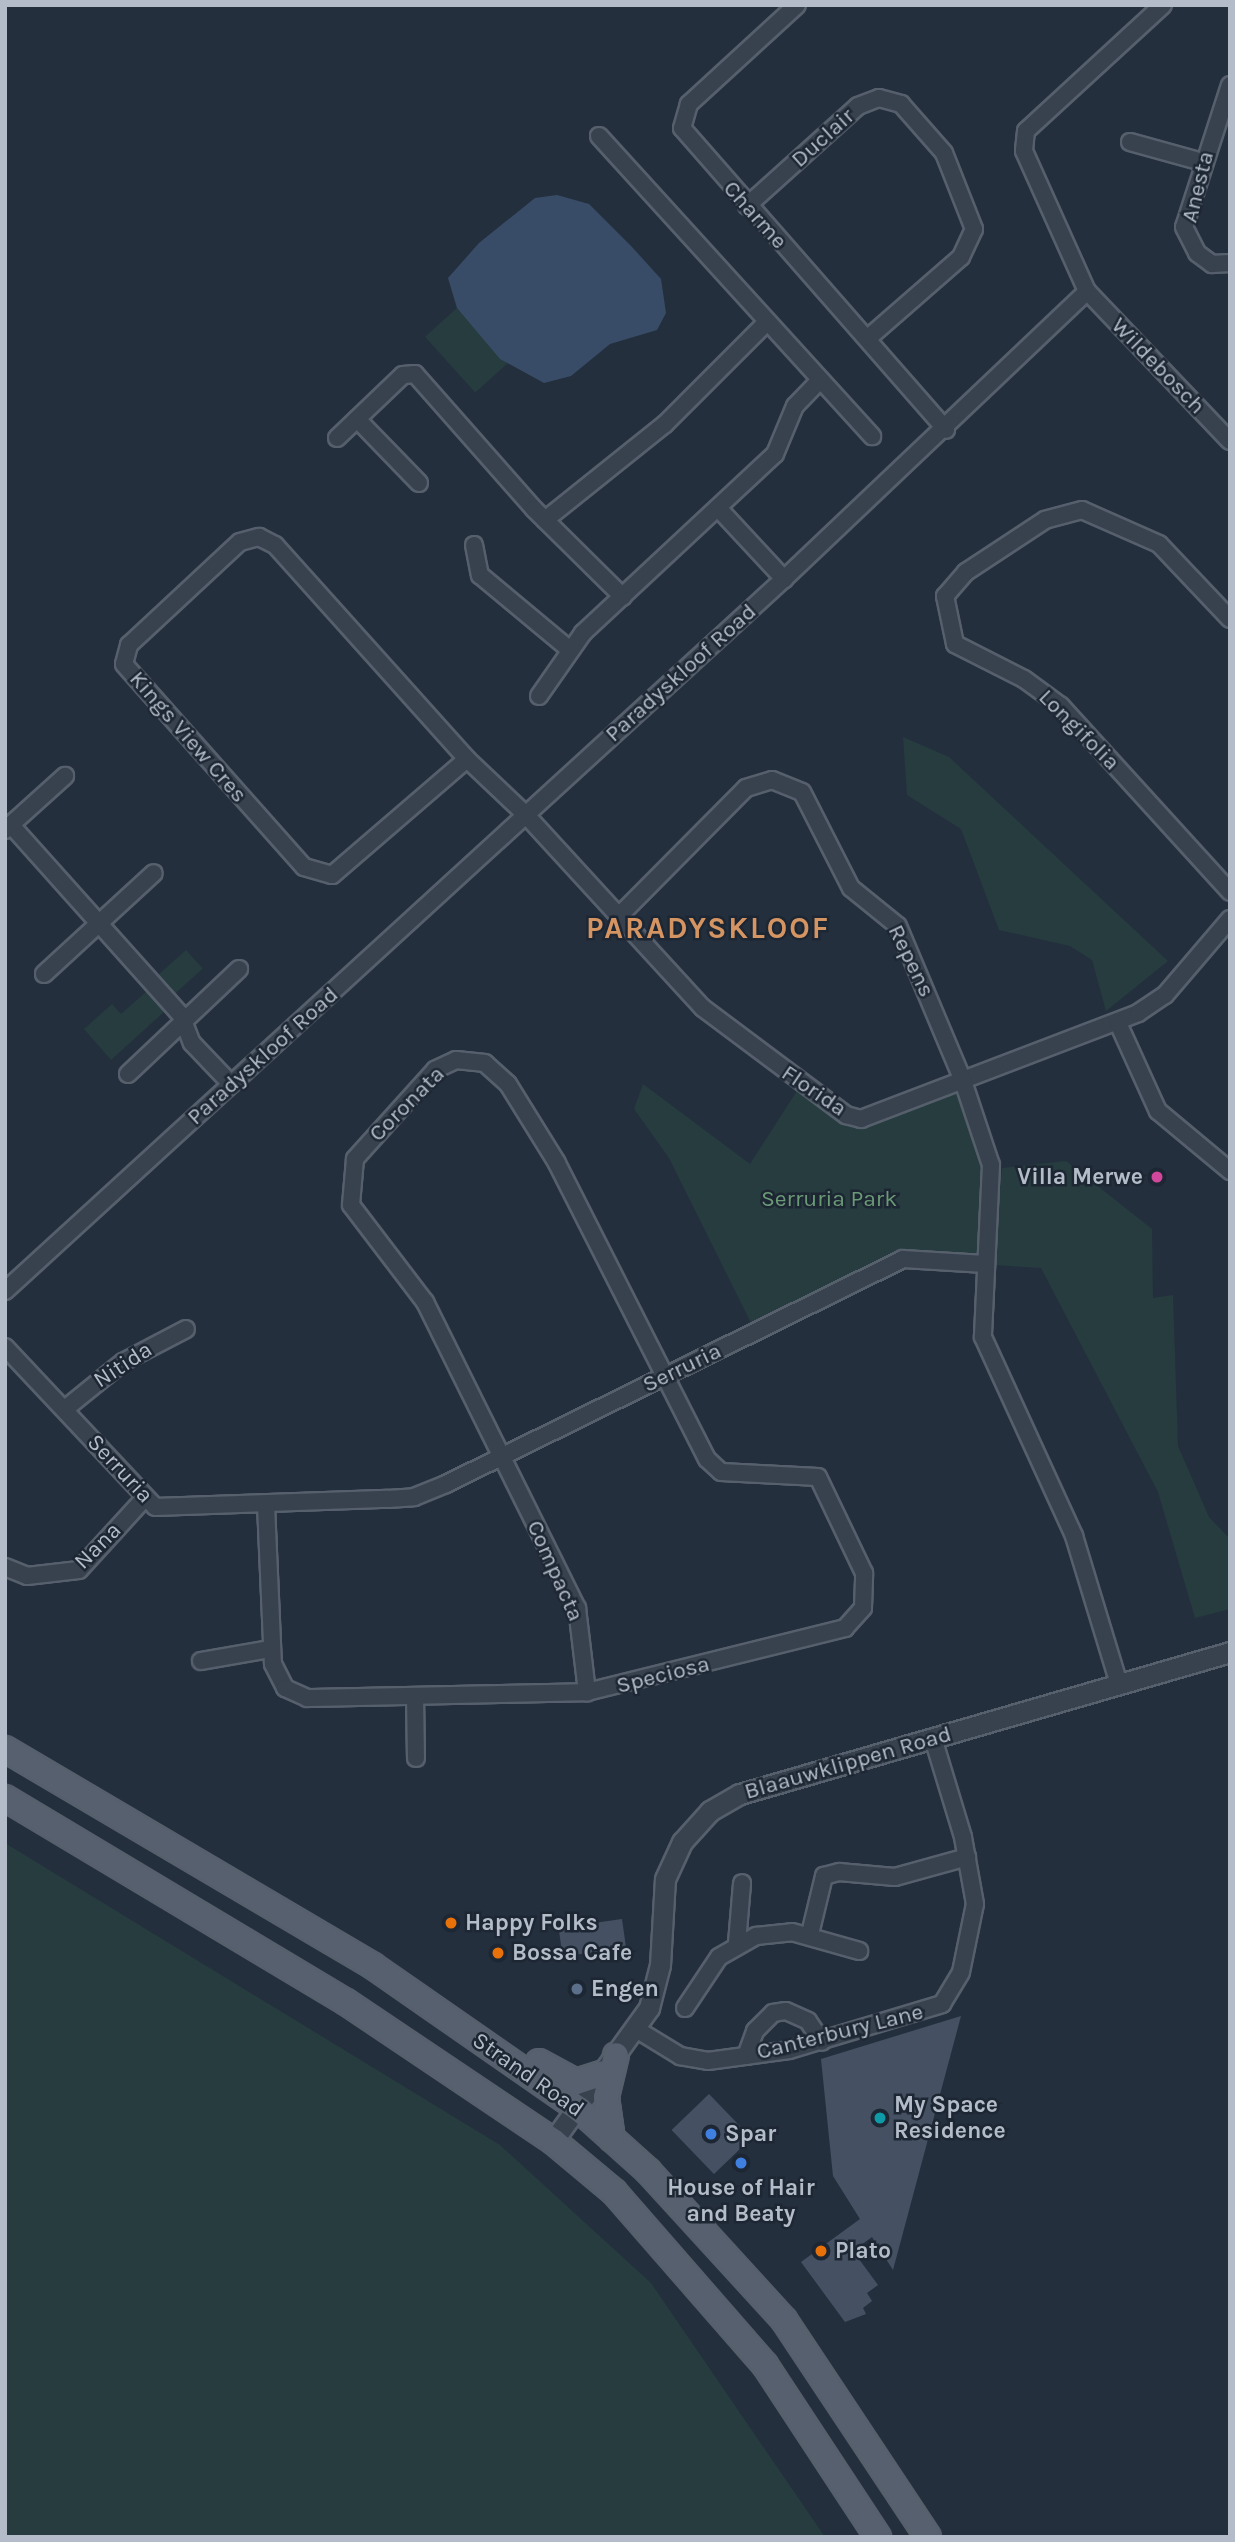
<!DOCTYPE html>
<style>
body{margin:0}
#map{position:relative;width:1235px;height:2542px;overflow:hidden;background:#242f3e;font-family:Karla,sans-serif}
div>[style]{position:absolute}
.green>*{inset:0;background:#263c3f;transform-origin:0 0}
.water>*{inset:0;background:#394c67}
.building>*{inset:0;background:#455162;transform-origin:0 0}
.roads{filter:drop-shadow(2px 0 #565f6c) drop-shadow(-2px 0 #565f6c) drop-shadow(0 2px #565f6c) drop-shadow(0 -2px #565f6c)}
.minor>*{height:16px;margin:-8px;padding:0 8px;transform-origin:8px;border-radius:8px;background:#38414e}
.tertiary>*{height:19px;margin:-9.5px;padding:0 9.5px;transform-origin:9.5px;border-radius:9.5px;background:#38414e}
.primary>*{height:24px;margin:-12px;padding:0 12px;transform-origin:12px;border-radius:12px;background:#56606e}
.dots>*{width:19px;height:19px;translate:-50% -50%;box-sizing:border-box;border:4px solid #1d2633;border-radius:50%}
span{translate:-50% -50%;white-space:nowrap;text-align:center;line-height:1.15;-webkit-text-stroke:5px #1d2633;paint-order:stroke}
.street-label{font-size:23px;color:#b4bcc9}
.poi-label{font-size:23px;color:#b4bcc9;font-weight:700}
.right{translate:-100% -50%;text-align:right}
.left{translate:0 -50%;text-align:left}
.park-label{font-size:23px;color:#6b9a76}
.district-label{font-size:30px;color:#d59563;font-weight:700;letter-spacing:2px}
.frame{position:absolute;inset:0;border:7px solid #b4bcc9;pointer-events:none}
</style>
<div id="map">
<div class="green">
<div style="left:457px;top:308px;width:75px;height:43px;rotate:48deg"></div>
<div style="clip-path:polygon(903px 737px,949px 757px,1168px 961px,1106px 1011px,1092px 960px,1070px 946px,999px 930px,961px 829px,907px 795px)"></div>
<div style="left:186px;top:950px;width:25px;height:39px;rotate:48deg"></div>
<div style="clip-path:polygon(147px 991px,165px 1011px,111px 1060px,84px 1029px,112px 1004px,121px 1014px)"></div>
<div style="clip-path:polygon(963px 1081px,991px 1165px,985px 1264px,920px 1256px,755px 1331px,669px 1158px,634px 1109px,643px 1084px,750px 1164px,802px 1083px,846px 1115px)"></div>
<div style="clip-path:polygon(1066px 1161px,1152px 1229px,1153px 1298px,1173px 1295px,1178px 1446px,1209px 1517px,1230px 1539px,1230px 1609px,1195px 1618px,1158px 1492px,1041px 1268px,993px 1265px,1002px 1168px)"></div>
<div style="clip-path:polygon(5px 1843px,500px 2145px,651px 2283px,825px 2537px,5px 2537px)"></div>
</div>
<div class="water">
<div style="clip-path:polygon(557px 195px,589px 204px,632px 247px,661px 279px,666px 313px,657px 330px,610px 344px,571px 376px,544px 383px,500px 359px,457px 308px,448px 278px,479px 243px,535px 198px)"></div>
</div>
<div class="building">
<div style="left:622px;top:1919px;width:29px;height:64px;rotate:82deg"></div>
<div style="clip-path:polygon(961px 2016px,893px 2270px,872px 2237px,853px 2251px,878px 2285px,867px 2293px,872px 2301px,863px 2308px,866px 2314px,845px 2322px,801px 2262px,860px 2219px,833px 2176px,821px 2059px)"></div>
<div style="left:709px;top:2094px;width:61px;height:52px;rotate:46deg"></div>
</div>
<div class="roads">
<div class="minor">
<div style="left:797px;top:5px;width:147px;rotate:137.5deg"></div>
<div style="left:689px;top:104px;width:25px;rotate:106deg"></div>
<div style="left:682px;top:128px;width:401px;rotate:48.8deg"></div>
<div style="left:1163px;top:5px;width:186px;rotate:137.4deg"></div>
<div style="left:1026px;top:131px;width:20px;rotate:96deg"></div>
<div style="left:1024px;top:151px;width:154px;rotate:65.8deg"></div>
<div style="left:1087px;top:291px;width:207px;rotate:46.4deg"></div>
<div style="left:1230px;top:85px;width:149px;rotate:107.9deg"></div>
<div style="left:1184px;top:227px;width:29px;rotate:63deg"></div>
<div style="left:1197px;top:253px;width:19px;rotate:36deg"></div>
<div style="left:1212px;top:264px;width:18px;rotate:-3deg"></div>
<div style="left:599px;top:136px;width:406px;rotate:47.7deg"></div>
<div style="left:1130px;top:142px;width:75px;rotate:15.5deg"></div>
<div style="left:747px;top:206px;width:149px;rotate:-42deg"></div>
<div style="left:858px;top:106px;width:22px;rotate:-21deg"></div>
<div style="left:879px;top:98px;width:23px;rotate:15deg"></div>
<div style="left:901px;top:104px;width:65px;rotate:48.7deg"></div>
<div style="left:944px;top:153px;width:82px;rotate:68.5deg"></div>
<div style="left:974px;top:229px;width:31px;rotate:115deg"></div>
<div style="left:961px;top:257px;width:123px;rotate:138.9deg"></div>
<div style="left:357px;top:419px;width:89px;rotate:45.9deg"></div>
<div style="left:337px;top:438px;width:91px;rotate:-43.7deg"></div>
<div style="left:403px;top:375px;width:12px;rotate:-5deg"></div>
<div style="left:415px;top:374px;width:180px;rotate:48.6deg"></div>
<div style="left:534px;top:509px;width:125px;rotate:44.7deg"></div>
<div style="left:719px;top:509px;width:96px;rotate:47.1deg"></div>
<div style="left:545px;top:520px;width:154px;rotate:-38.7deg"></div>
<div style="left:665px;top:424px;width:144px;rotate:-45deg"></div>
<div style="left:259px;top:537px;width:18px;rotate:27deg"></div>
<div style="left:275px;top:545px;width:288px;rotate:48.1deg"></div>
<div style="left:467px;top:759px;width:178px;rotate:139.3deg"></div>
<div style="left:332px;top:875px;width:29px;rotate:-164deg"></div>
<div style="left:304px;top:867px;width:271px;rotate:-131.6deg"></div>
<div style="left:124px;top:664px;width:20px;rotate:-75deg"></div>
<div style="left:129px;top:645px;width:151px;rotate:-42.9deg"></div>
<div style="left:240px;top:542px;width:20px;rotate:-15deg"></div>
<div style="left:474px;top:545px;width:31px;rotate:79deg"></div>
<div style="left:480px;top:575px;width:117px;rotate:39.8deg"></div>
<div style="left:1230px;top:619px;width:103px;rotate:-133.4deg"></div>
<div style="left:1159px;top:544px;width:84px;rotate:-156.2deg"></div>
<div style="left:1082px;top:510px;width:38px;rotate:165deg"></div>
<div style="left:1045px;top:520px;width:95px;rotate:146.6deg"></div>
<div style="left:966px;top:572px;width:32px;rotate:131deg"></div>
<div style="left:945px;top:596px;width:49px;rotate:78.2deg"></div>
<div style="left:955px;top:644px;width:77px;rotate:26.9deg"></div>
<div style="left:1024px;top:679px;width:46px;rotate:36.1deg"></div>
<div style="left:1061px;top:706px;width:251px;rotate:47.7deg"></div>
<div style="left:539px;top:696px;width:77px;rotate:-55.1deg"></div>
<div style="left:583px;top:633px;width:262px;rotate:-43deg"></div>
<div style="left:775px;top:454px;width:52px;rotate:-67.4deg"></div>
<div style="left:795px;top:406px;width:36px;rotate:-46deg"></div>
<div style="left:467px;top:759px;width:81px;rotate:43.5deg"></div>
<div style="left:526px;top:815px;width:262px;rotate:47.5deg"></div>
<div style="left:703px;top:1008px;width:179px;rotate:36.8deg"></div>
<div style="left:846px;top:1115px;width:16px;rotate:15deg"></div>
<div style="left:861px;top:1119px;width:297px;rotate:-20.9deg"></div>
<div style="left:1138px;top:1013px;width:32px;rotate:-34deg"></div>
<div style="left:1165px;top:995px;width:100px;rotate:-49.5deg"></div>
<div style="left:11px;top:825px;width:255px;rotate:48.2deg"></div>
<div style="left:181px;top:1015px;width:30px;rotate:69deg"></div>
<div style="left:192px;top:1043px;width:57px;rotate:46.4deg"></div>
<div style="left:5px;top:830px;width:81px;rotate:-42deg"></div>
<div style="left:620px;top:915px;width:179px;rotate:-45.2deg"></div>
<div style="left:746px;top:788px;width:27px;rotate:-17deg"></div>
<div style="left:772px;top:780px;width:32px;rotate:22deg"></div>
<div style="left:802px;top:792px;width:108px;rotate:63deg"></div>
<div style="left:851px;top:888px;width:60px;rotate:39deg"></div>
<div style="left:898px;top:926px;width:168px;rotate:67.2deg"></div>
<div style="left:963px;top:1081px;width:89px;rotate:71.6deg"></div>
<div style="left:991px;top:1165px;width:172px;rotate:92.7deg"></div>
<div style="left:983px;top:1337px;width:219px;rotate:65.4deg"></div>
<div style="left:1074px;top:1536px;width:155px;rotate:73.1deg"></div>
<div style="left:44px;top:974px;width:149px;rotate:-42.6deg"></div>
<div style="left:1118px;top:1023px;width:97px;rotate:65.6deg"></div>
<div style="left:1158px;top:1111px;width:94px;rotate:39.8deg"></div>
<div style="left:128px;top:1074px;width:153px;rotate:-43.4deg"></div>
<div style="left:5px;top:1291px;width:1055px;rotate:-42.43deg"></div>
<div style="left:784px;top:579px;width:418px;rotate:-43.5deg"></div>
<div style="left:5px;top:1347px;width:219px;rotate:46.8deg"></div>
<div style="left:155px;top:1507px;width:233px;rotate:-2deg"></div>
<div style="left:388px;top:1499px;width:26px;rotate:-4deg"></div>
<div style="left:414px;top:1497px;width:35px;rotate:-22deg"></div>
<div style="left:446px;top:1484px;width:509px;rotate:-26.21deg"></div>
<div style="left:903px;top:1259px;width:82px;rotate:3.5deg"></div>
<div style="left:65px;top:1409px;width:75px;rotate:-39deg"></div>
<div style="left:123px;top:1362px;width:71px;rotate:-27.6deg"></div>
<div style="left:266px;top:1505px;width:159px;rotate:87.5deg"></div>
<div style="left:273px;top:1664px;width:27px;rotate:63deg"></div>
<div style="left:285px;top:1688px;width:24px;rotate:24deg"></div>
<div style="left:307px;top:1698px;width:280px;rotate:-1.2deg"></div>
<div style="left:587px;top:1692px;width:266px;rotate:-13.9deg"></div>
<div style="left:845px;top:1628px;width:27px;rotate:-48deg"></div>
<div style="left:863px;top:1608px;width:35px;rotate:-88deg"></div>
<div style="left:864px;top:1573px;width:106px;rotate:-115.6deg"></div>
<div style="left:818px;top:1477px;width:97px;rotate:-177deg"></div>
<div style="left:721px;top:1472px;width:19px;rotate:-137deg"></div>
<div style="left:707px;top:1459px;width:332px;rotate:-116.9deg"></div>
<div style="left:557px;top:1163px;width:93px;rotate:-121.8deg"></div>
<div style="left:508px;top:1084px;width:31px;rotate:-138deg"></div>
<div style="left:485px;top:1063px;width:29px;rotate:-174deg"></div>
<div style="left:456px;top:1060px;width:23px;rotate:155deg"></div>
<div style="left:435px;top:1070px;width:120px;rotate:132deg"></div>
<div style="left:355px;top:1159px;width:46px;rotate:95deg"></div>
<div style="left:351px;top:1205px;width:122px;rotate:52.7deg"></div>
<div style="left:425px;top:1302px;width:342px;rotate:63.6deg"></div>
<div style="left:577px;top:1608px;width:85px;rotate:83.2deg"></div>
<div style="left:5px;top:1567px;width:24px;rotate:22deg"></div>
<div style="left:27px;top:1576px;width:52px;rotate:-6.6deg"></div>
<div style="left:79px;top:1570px;width:95px;rotate:-47.6deg"></div>
<div style="left:201px;top:1661px;width:70px;rotate:-9.9deg"></div>
<div style="left:415px;top:1696px;width:62px;rotate:89.1deg"></div>
<div style="left:810px;top:1934px;width:60px;rotate:-76.4deg"></div>
<div style="left:824px;top:1876px;width:16px;rotate:-15deg"></div>
<div style="left:839px;top:1872px;width:56px;rotate:5.1deg"></div>
<div style="left:895px;top:1877px;width:75px;rotate:-15.5deg"></div>
<div style="left:737px;top:1943px;width:60px;rotate:-85.2deg"></div>
<div style="left:685px;top:2008px;width:61px;rotate:-56.3deg"></div>
<div style="left:719px;top:1957px;width:43px;rotate:-29.6deg"></div>
<div style="left:756px;top:1936px;width:36px;rotate:-6deg"></div>
<div style="left:792px;top:1932px;width:70px;rotate:15.8deg"></div>
<div style="left:636px;top:2029px;width:52px;rotate:31.5deg"></div>
<div style="left:680px;top:2056px;width:28px;rotate:10deg"></div>
<div style="left:708px;top:2061px;width:82px;rotate:-7.7deg"></div>
<div style="left:789px;top:2050px;width:160px;rotate:-16.7deg"></div>
<div style="left:942px;top:2004px;width:37px;rotate:-59deg"></div>
<div style="left:961px;top:1972px;width:69px;rotate:-78.4deg"></div>
<div style="left:975px;top:1904px;width:68px;rotate:-100.2deg"></div>
<div style="left:963px;top:1837px;width:103px;rotate:-106.9deg"></div>
<div style="left:746px;top:2056px;width:27px;rotate:-70deg"></div>
<div style="left:755px;top:2031px;width:25px;rotate:-45deg"></div>
<div style="left:773px;top:2013px;width:13px;rotate:-9deg"></div>
<div style="left:786px;top:2011px;width:24px;rotate:24deg"></div>
<div style="left:808px;top:2021px;width:25px;rotate:56deg"></div>
</div>
<div class="tertiary">
<div style="left:553px;top:2141px;width:164px;rotate:-54.2deg"></div>
<div style="left:649px;top:2008px;width:44px;rotate:-75.7deg"></div>
<div style="left:660px;top:1965px;width:86px;rotate:-86.7deg"></div>
<div style="left:665px;top:1879px;width:41px;rotate:-65.3deg"></div>
<div style="left:682px;top:1842px;width:42px;rotate:-47.9deg"></div>
<div style="left:710px;top:1811px;width:34px;rotate:-30deg"></div>
<div style="left:740px;top:1794px;width:510px;rotate:-16.16deg"></div>
</div>
<div class="primary">
<div style="left:5px;top:1749px;width:427px;rotate:30.5deg"></div>
<div style="left:373px;top:1966px;width:251px;rotate:34.8deg"></div>
<div style="left:579px;top:2109px;width:93px;rotate:41.9deg"></div>
<div style="left:648px;top:2171px;width:202px;rotate:47.6deg"></div>
<div style="left:784px;top:2320px;width:260px;rotate:56.4deg"></div>
<div style="left:5px;top:1798px;width:397px;rotate:30.9deg"></div>
<div style="left:346px;top:2002px;width:249px;rotate:33.9deg"></div>
<div style="left:553px;top:2141px;width:80px;rotate:39.9deg"></div>
<div style="left:614px;top:2192px;width:230px;rotate:48.9deg"></div>
<div style="left:765px;top:2365px;width:206px;rotate:56.7deg"></div>
<div style="left:539px;top:2062px;width:42px;rotate:28.4deg"></div>
<div style="left:576px;top:2082px;width:28px;rotate:-18deg"></div>
<div style="left:612px;top:2139px;width:42px;rotate:-98.1deg"></div>
<div style="left:606px;top:2097px;width:43px;rotate:-76.6deg"></div>
</div>
</div>
<div class="dots">
<div style="left:1157px;top:1177px;background:#d1479c"></div>
<div style="left:451px;top:1923px;background:#e8710a"></div>
<div style="left:498px;top:1953px;background:#e8710a"></div>
<div style="left:577px;top:1989px;background:#5c6f8a"></div>
<div style="left:880px;top:2118px;background:#0f9aa8"></div>
<div style="left:711px;top:2134px;background:#3f7fe0"></div>
<div style="left:741px;top:2163px;background:#3f7fe0"></div>
<div style="left:821px;top:2251px;background:#e8710a"></div>
</div>
<div class="street-label">
<span style="left:823px;top:138px;rotate:-42deg">Duclair</span>
<span style="left:1198px;top:187px;rotate:-76deg">Anesta</span>
<span style="left:755px;top:215px;rotate:48deg">Charme</span>
<span style="left:1158px;top:366px;rotate:46deg">Wildebosch</span>
<span style="left:681px;top:673px;rotate:-42deg">Paradyskloof Road</span>
<span style="left:1079px;top:730px;rotate:45deg">Longifolia</span>
<span style="left:188px;top:737px;rotate:49deg">Kings View Cres</span>
<span style="left:911px;top:961px;rotate:64deg">Repens</span>
<span style="left:263px;top:1056px;rotate:-42deg">Paradyskloof Road</span>
<span style="left:814px;top:1091px;rotate:34deg">Florida</span>
<span style="left:407px;top:1104px;rotate:-45deg">Coronata</span>
<span style="left:123px;top:1365px;rotate:-33deg">Nitida</span>
<span style="left:682px;top:1368px;rotate:-26deg">Serruria</span>
<span style="left:120px;top:1469px;rotate:47deg">Serruria</span>
<span style="left:98px;top:1546px;rotate:-45deg">Nana</span>
<span style="left:555px;top:1571px;rotate:66deg">Compacta</span>
<span style="left:663px;top:1675px;rotate:-14deg">Speciosa</span>
<span style="left:848px;top:1763px;rotate:-16deg">Blaauwklippen Road</span>
<span style="left:840px;top:2032px;rotate:-14deg">Canterbury Lane</span>
<span style="left:528px;top:2075px;rotate:35deg">Strand Road</span>
</div>
<div class="poi-label">
<span class="right" style="left:1143px;top:1177px">Villa Merwe</span>
<span class="left" style="left:465px;top:1923px">Happy Folks</span>
<span class="left" style="left:512px;top:1953px">Bossa Cafe</span>
<span class="left" style="left:591px;top:1989px">Engen</span>
<span class="left" style="left:894px;top:2118px">My Space<br>Residence</span>
<span class="left" style="left:725px;top:2134px">Spar</span>
<span style="left:741px;top:2201px">House of Hair<br>and Beaty</span>
<span class="left" style="left:835px;top:2251px">Plato</span>
</div>
<div class="park-label">
<span style="left:829px;top:1199px">Serruria Park</span>
</div>
<div class="district-label">
<span style="left:708px;top:928px">PARADYSKLOOF</span>
</div>
<div class="frame"></div>
</div>
